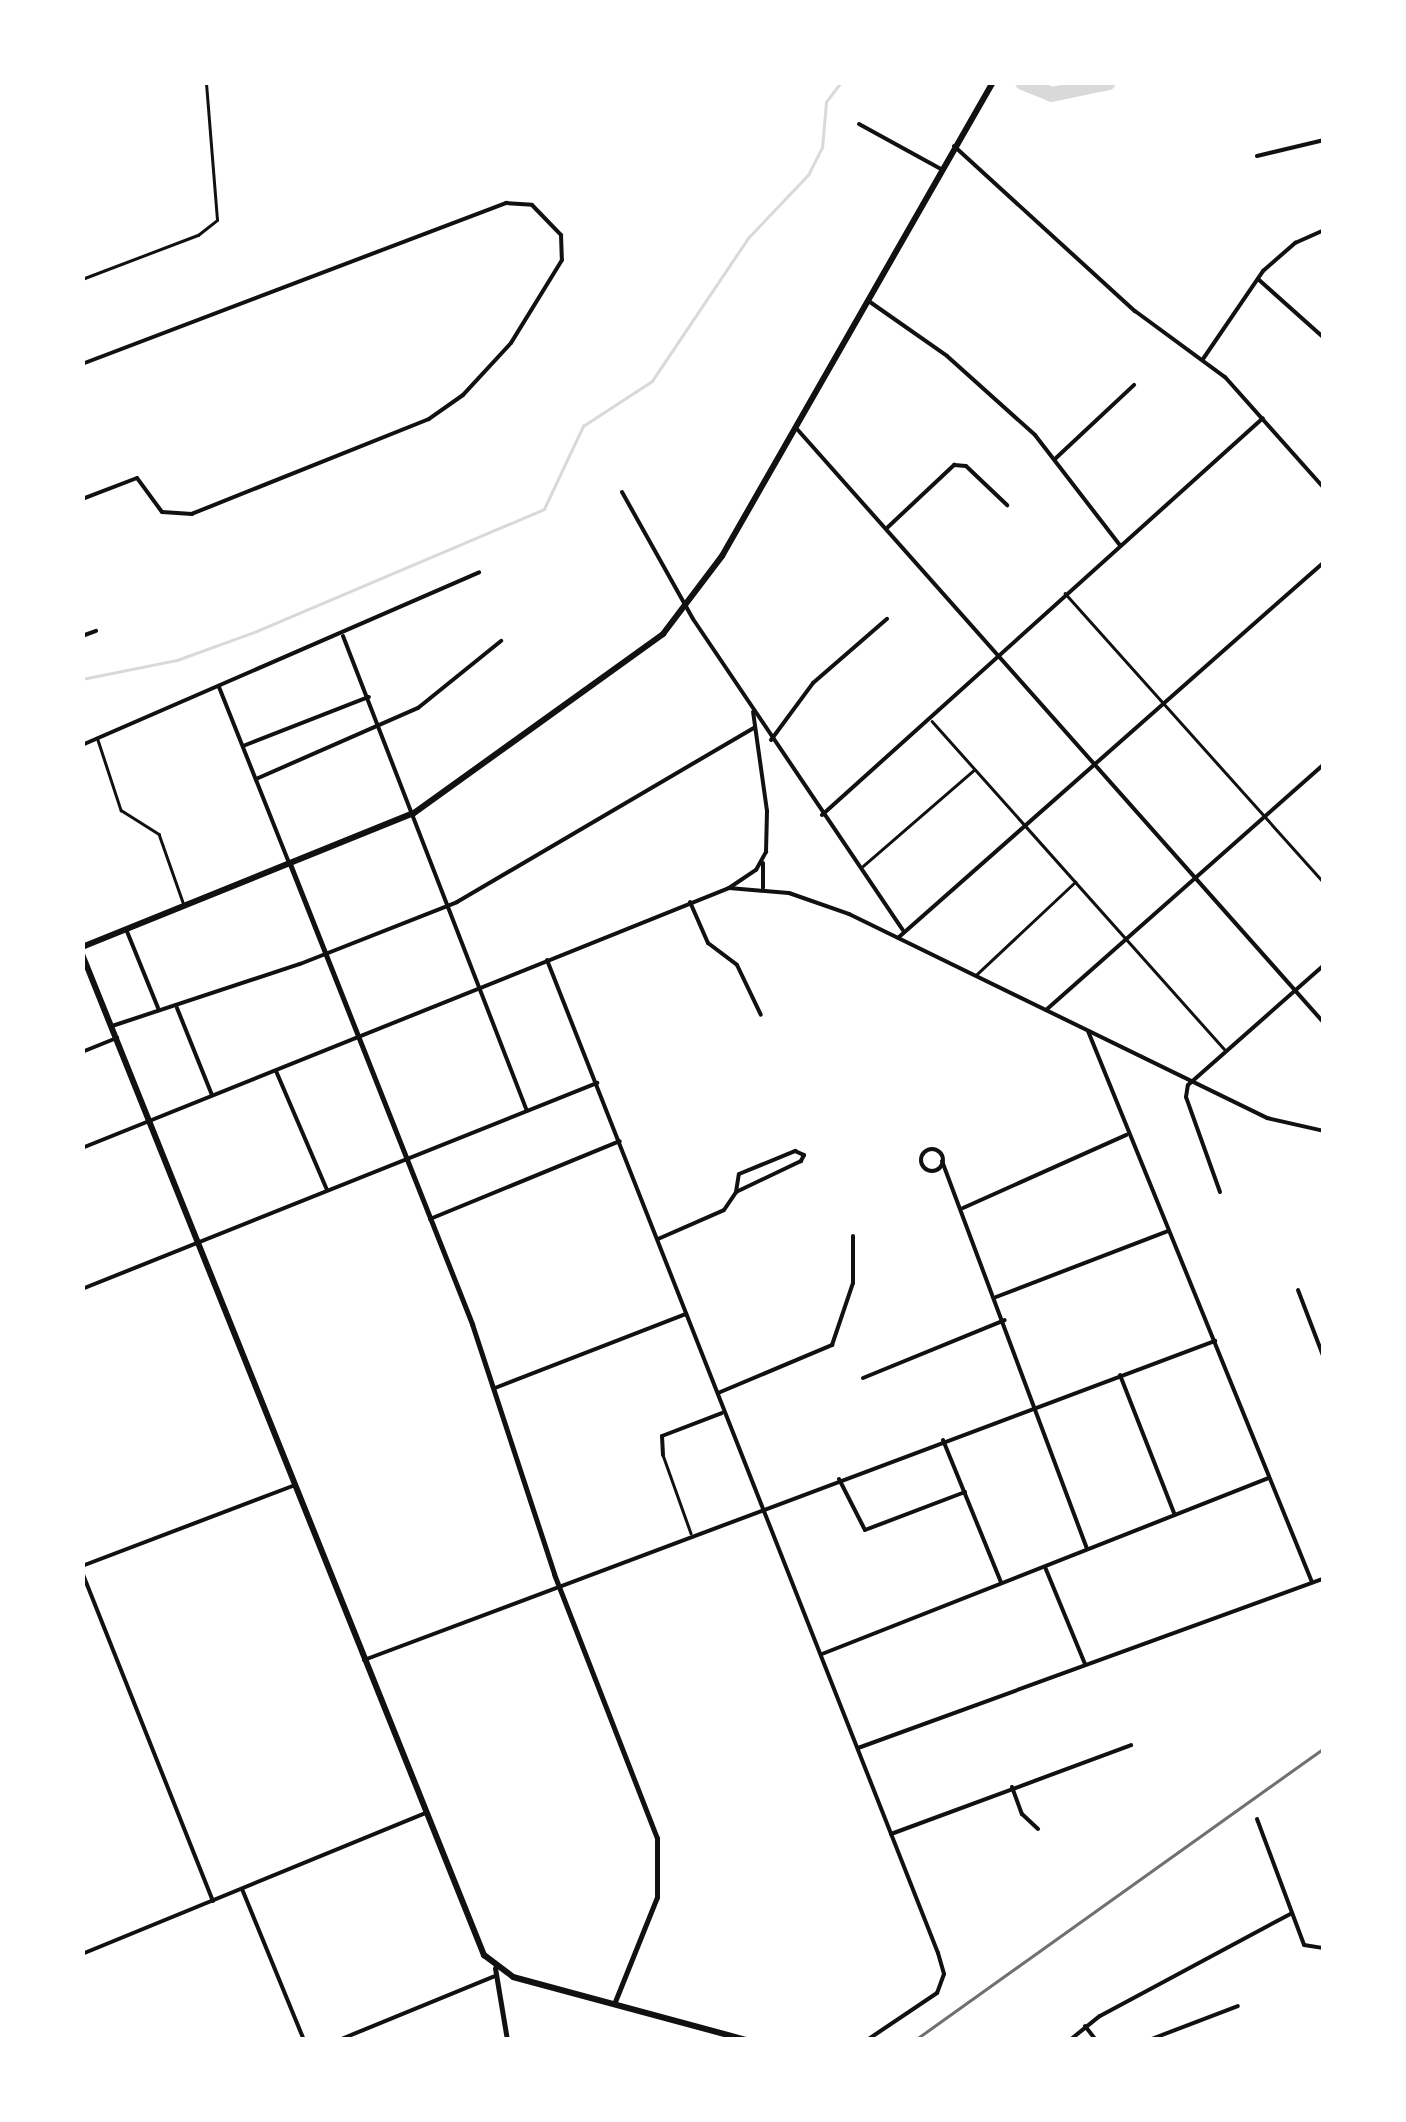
<!DOCTYPE html>
<style>
body{margin:0}
#map{position:relative;width:1406px;height:2122px;overflow:hidden;background:#fff;font-family:Barlow,sans-serif}
div>[style]{position:absolute}
.stream>*{height:2.5px;margin:-1.25px;padding:0 1.25px;transform-origin:1.25px;border-radius:1.25px;background:#d9d9d9}
.river>*{height:15px;margin:-7.5px;padding:0 7.5px;transform-origin:7.5px;border-radius:7.5px;background:#d9d9d9}
.service>*{height:2.5px;margin:-1.25px;padding:0 1.25px;transform-origin:1.25px;border-radius:1.25px;background:#111}
.minor>*{height:4px;margin:-2px;padding:0 2px;transform-origin:2px;border-radius:2px;background:#111}
.minor>.ring{margin:-2px;padding:0;box-sizing:content-box;background:none;border:4px solid #111;border-radius:50%}
.tertiary>*{height:5px;margin:-2.5px;padding:0 2.5px;transform-origin:2.5px;border-radius:2.5px;background:#111}
.primary>*{height:6px;margin:-3px;padding:0 3px;transform-origin:3px;border-radius:3px;background:#111}
.rail>*{height:2.5px;margin:-1.25px;padding:0 1.25px;transform-origin:1.25px;border-radius:1.25px;background:#707070}
span{translate:-50% -50%;white-space:nowrap;text-align:center;line-height:1.15;-webkit-text-stroke:8px #fff;paint-order:stroke}
.frame{position:absolute;inset:0;border:85px solid #fff;pointer-events:none}
</style>
<div id="map">
<div class="stream">
<div style="left:82px;top:679px;width:97px;rotate:-11.3deg"></div>
<div style="left:177px;top:660px;width:85px;rotate:-19.9deg"></div>
<div style="left:257px;top:631px;width:312px;rotate:-23deg"></div>
<div style="left:544px;top:509px;width:92px;rotate:-64.8deg"></div>
<div style="left:583px;top:426px;width:82px;rotate:-33.1deg"></div>
<div style="left:652px;top:381px;width:172px;rotate:-56.1deg"></div>
<div style="left:748px;top:238px;width:87px;rotate:-46.4deg"></div>
<div style="left:808px;top:175px;width:30px;rotate:-63deg"></div>
<div style="left:822px;top:148px;width:46px;rotate:-85deg"></div>
<div style="left:826px;top:102px;width:25px;rotate:-53deg"></div>
</div>
<div class="river">
<div style="left:1022px;top:82px;width:31px;rotate:22deg"></div>
<div style="left:1051px;top:94px;width:58px;rotate:-11.9deg"></div>
</div>
<div class="service">
<div style="left:82px;top:279px;width:124px;rotate:-20.8deg"></div>
<div style="left:198px;top:235px;width:24px;rotate:-38deg"></div>
<div style="left:217px;top:220px;width:138px;rotate:-94.6deg"></div>
<div style="left:1065px;top:593px;width:389px;rotate:48.2deg"></div>
<div style="left:932px;top:721px;width:439px;rotate:48.3deg"></div>
<div style="left:98px;top:740px;width:74px;rotate:71.8deg"></div>
<div style="left:121px;top:810px;width:45px;rotate:32.3deg"></div>
<div style="left:159px;top:834px;width:72px;rotate:70.6deg"></div>
<div style="left:863px;top:866px;width:147px;rotate:-40.9deg"></div>
<div style="left:976px;top:975px;width:136px;rotate:-43.2deg"></div>
<div style="left:663px;top:1455px;width:83px;rotate:70.3deg"></div>
</div>
<div class="minor">
<div style="left:859px;top:124px;width:94px;rotate:28.8deg"></div>
<div style="left:954px;top:146px;width:245px;rotate:42.4deg"></div>
<div style="left:1135px;top:311px;width:112px;rotate:36.3deg"></div>
<div style="left:1225px;top:377px;width:149px;rotate:48.3deg"></div>
<div style="left:1257px;top:156px;width:69px;rotate:-13.4deg"></div>
<div style="left:1258px;top:279px;width:89px;rotate:41.8deg"></div>
<div style="left:870px;top:302px;width:94px;rotate:35deg"></div>
<div style="left:947px;top:356px;width:118px;rotate:41.9deg"></div>
<div style="left:1035px;top:435px;width:138px;rotate:52.4deg"></div>
<div style="left:1203px;top:359px;width:107px;rotate:-55.7deg"></div>
<div style="left:1263px;top:271px;width:43px;rotate:-41.2deg"></div>
<div style="left:1295px;top:243px;width:32px;rotate:-24deg"></div>
<div style="left:82px;top:364px;width:454px;rotate:-20.8deg"></div>
<div style="left:506px;top:203px;width:26px;rotate:4deg"></div>
<div style="left:532px;top:205px;width:42px;rotate:46deg"></div>
<div style="left:561px;top:235px;width:25px;rotate:88deg"></div>
<div style="left:562px;top:260px;width:97px;rotate:121.6deg"></div>
<div style="left:511px;top:343px;width:71px;rotate:132.7deg"></div>
<div style="left:463px;top:395px;width:42px;rotate:144.8deg"></div>
<div style="left:429px;top:419px;width:255px;rotate:158.2deg"></div>
<div style="left:192px;top:514px;width:30px;rotate:-176deg"></div>
<div style="left:162px;top:512px;width:42px;rotate:-126.3deg"></div>
<div style="left:137px;top:478px;width:59px;rotate:159.1deg"></div>
<div style="left:797px;top:429px;width:794px;rotate:48.42deg"></div>
<div style="left:1056px;top:458px;width:107px;rotate:-43.1deg"></div>
<div style="left:622px;top:492px;width:145px;rotate:60.8deg"></div>
<div style="left:693px;top:619px;width:375px;rotate:56deg"></div>
<div style="left:888px;top:527px;width:91px;rotate:-43.2deg"></div>
<div style="left:954px;top:465px;width:12px;rotate:5deg"></div>
<div style="left:966px;top:466px;width:57px;rotate:43.6deg"></div>
<div style="left:82px;top:636px;width:15px;rotate:-20deg"></div>
<div style="left:343px;top:636px;width:509px;rotate:68.83deg"></div>
<div style="left:219px;top:687px;width:189px;rotate:68.3deg"></div>
<div style="left:771px;top:740px;width:71px;rotate:-53.6deg"></div>
<div style="left:813px;top:683px;width:98px;rotate:-40.9deg"></div>
<div style="left:82px;top:745px;width:433px;rotate:-23.5deg"></div>
<div style="left:243px;top:746px;width:135px;rotate:-21.3deg"></div>
<div style="left:256px;top:779px;width:177px;rotate:-23.7deg"></div>
<div style="left:418px;top:708px;width:107px;rotate:-38.9deg"></div>
<div style="left:822px;top:815px;width:593px;rotate:-41.99deg"></div>
<div style="left:729px;top:888px;width:32px;rotate:-34deg"></div>
<div style="left:756px;top:870px;width:21px;rotate:-61deg"></div>
<div style="left:766px;top:852px;width:41px;rotate:-88.6deg"></div>
<div style="left:767px;top:811px;width:100px;rotate:-98deg"></div>
<div style="left:763px;top:888px;width:25px;rotate:-90deg"></div>
<div style="left:690px;top:902px;width:45px;rotate:66.3deg"></div>
<div style="left:708px;top:943px;width:36px;rotate:37deg"></div>
<div style="left:737px;top:965px;width:55px;rotate:64.4deg"></div>
<div style="left:126px;top:929px;width:85px;rotate:67.9deg"></div>
<div style="left:899px;top:937px;width:567px;rotate:-41.42deg"></div>
<div style="left:547px;top:960px;width:1067px;rotate:68.51deg"></div>
<div style="left:938px;top:1953px;width:22px;rotate:74deg"></div>
<div style="left:944px;top:1974px;width:20px;rotate:110deg"></div>
<div style="left:937px;top:1993px;width:84px;rotate:146.1deg"></div>
<div style="left:177px;top:1008px;width:94px;rotate:68.1deg"></div>
<div style="left:1046px;top:1010px;width:371px;rotate:-41.5deg"></div>
<div style="left:112px;top:1026px;width:198px;rotate:-18.3deg"></div>
<div style="left:300px;top:964px;width:169px;rotate:-21.5deg"></div>
<div style="left:457px;top:902px;width:344px;rotate:-30.4deg"></div>
<div style="left:1088px;top:1031px;width:595px;rotate:67.88deg"></div>
<div style="left:82px;top:1052px;width:38px;rotate:-22deg"></div>
<div style="left:276px;top:1071px;width:129px;rotate:66.8deg"></div>
<div style="left:82px;top:1148px;width:697px;rotate:-21.89deg"></div>
<div style="left:729px;top:888px;width:60px;rotate:4.8deg"></div>
<div style="left:789px;top:893px;width:64px;rotate:19.3deg"></div>
<div style="left:849px;top:914px;width:465px;rotate:26deg"></div>
<div style="left:1267px;top:1118px;width:58px;rotate:12.8deg"></div>
<div class="ring" style="left:921px;top:1149px;width:18px;height:18px"></div>
<div style="left:795px;top:1151px;width:10px;rotate:24deg"></div>
<div style="left:804px;top:1155px;width:7px;rotate:117deg"></div>
<div style="left:801px;top:1161px;width:72px;rotate:154.5deg"></div>
<div style="left:736px;top:1192px;width:18px;rotate:-81deg"></div>
<div style="left:739px;top:1174px;width:61px;rotate:-22.3deg"></div>
<div style="left:942px;top:1161px;width:414px;rotate:69.5deg"></div>
<div style="left:1220px;top:1192px;width:101px;rotate:-109.7deg"></div>
<div style="left:1186px;top:1097px;width:12px;rotate:-81deg"></div>
<div style="left:1188px;top:1085px;width:181px;rotate:-41.4deg"></div>
<div style="left:963px;top:1208px;width:179px;rotate:-24.1deg"></div>
<div style="left:430px;top:1219px;width:205px;rotate:-22.3deg"></div>
<div style="left:658px;top:1239px;width:72px;rotate:-23.7deg"></div>
<div style="left:724px;top:1210px;width:22px;rotate:-56deg"></div>
<div style="left:82px;top:1289px;width:555px;rotate:-21.8deg"></div>
<div style="left:1298px;top:1290px;width:73px;rotate:69.1deg"></div>
<div style="left:996px;top:1297px;width:184px;rotate:-21deg"></div>
<div style="left:1120px;top:1375px;width:150px;rotate:68.6deg"></div>
<div style="left:863px;top:1378px;width:153px;rotate:-22.2deg"></div>
<div style="left:495px;top:1388px;width:205px;rotate:-21.2deg"></div>
<div style="left:718px;top:1393px;width:124px;rotate:-22.8deg"></div>
<div style="left:832px;top:1345px;width:65px;rotate:-71.3deg"></div>
<div style="left:853px;top:1283px;width:47px;rotate:-90deg"></div>
<div style="left:943px;top:1440px;width:153px;rotate:67.8deg"></div>
<div style="left:663px;top:1455px;width:19px;rotate:-93deg"></div>
<div style="left:662px;top:1436px;width:64px;rotate:-21deg"></div>
<div style="left:839px;top:1479px;width:57px;rotate:63deg"></div>
<div style="left:865px;top:1530px;width:107px;rotate:-20.8deg"></div>
<div style="left:82px;top:1566px;width:226px;rotate:-20.8deg"></div>
<div style="left:1045px;top:1567px;width:105px;rotate:67.6deg"></div>
<div style="left:82px;top:1572px;width:354px;rotate:68.3deg"></div>
<div style="left:822px;top:1654px;width:479px;rotate:-21.5deg"></div>
<div style="left:364px;top:1660px;width:909px;rotate:-20.55deg"></div>
<div style="left:858px;top:1748px;width:496px;rotate:-20deg"></div>
<div style="left:1012px;top:1787px;width:29px;rotate:70deg"></div>
<div style="left:1022px;top:1814px;width:22px;rotate:43deg"></div>
<div style="left:1257px;top:1819px;width:134px;rotate:69.5deg"></div>
<div style="left:1304px;top:1945px;width:20px;rotate:9deg"></div>
<div style="left:891px;top:1834px;width:256px;rotate:-20.3deg"></div>
<div style="left:242px;top:1889px;width:163px;rotate:67.7deg"></div>
<div style="left:82px;top:1954px;width:371px;rotate:-22.3deg"></div>
<div style="left:1085px;top:2026px;width:18px;rotate:52deg"></div>
<div style="left:339px;top:2040px;width:169px;rotate:-22.3deg"></div>
<div style="left:1070px;top:2040px;width:38px;rotate:-39deg"></div>
<div style="left:1100px;top:2016px;width:216px;rotate:-28.2deg"></div>
<div style="left:1149px;top:2040px;width:95px;rotate:-20.9deg"></div>
</div>
<div class="tertiary">
<div style="left:290px;top:864px;width:495px;rotate:68.4deg"></div>
<div style="left:472px;top:1324px;width:263px;rotate:71.8deg"></div>
<div style="left:554px;top:1574px;width:283px;rotate:68.7deg"></div>
<div style="left:657px;top:1838px;width:59px;rotate:90deg"></div>
<div style="left:657px;top:1897px;width:115px;rotate:111.9deg"></div>
<div style="left:495px;top:1968px;width:73px;rotate:80.5deg"></div>
</div>
<div class="primary">
<div style="left:82px;top:947px;width:358px;rotate:-22deg"></div>
<div style="left:414px;top:813px;width:307px;rotate:-35.7deg"></div>
<div style="left:663px;top:634px;width:98px;rotate:-52.9deg"></div>
<div style="left:722px;top:556px;width:546px;rotate:-60.24deg"></div>
<div style="left:82px;top:954px;width:1079px;rotate:68.12deg"></div>
<div style="left:484px;top:1955px;width:36px;rotate:37deg"></div>
<div style="left:513px;top:1977px;width:241px;rotate:15.1deg"></div>
</div>
<div class="rail">
<div style="left:915px;top:2040px;width:503px;rotate:-35.52deg"></div>
</div>
<div class="frame"></div>
</div>
